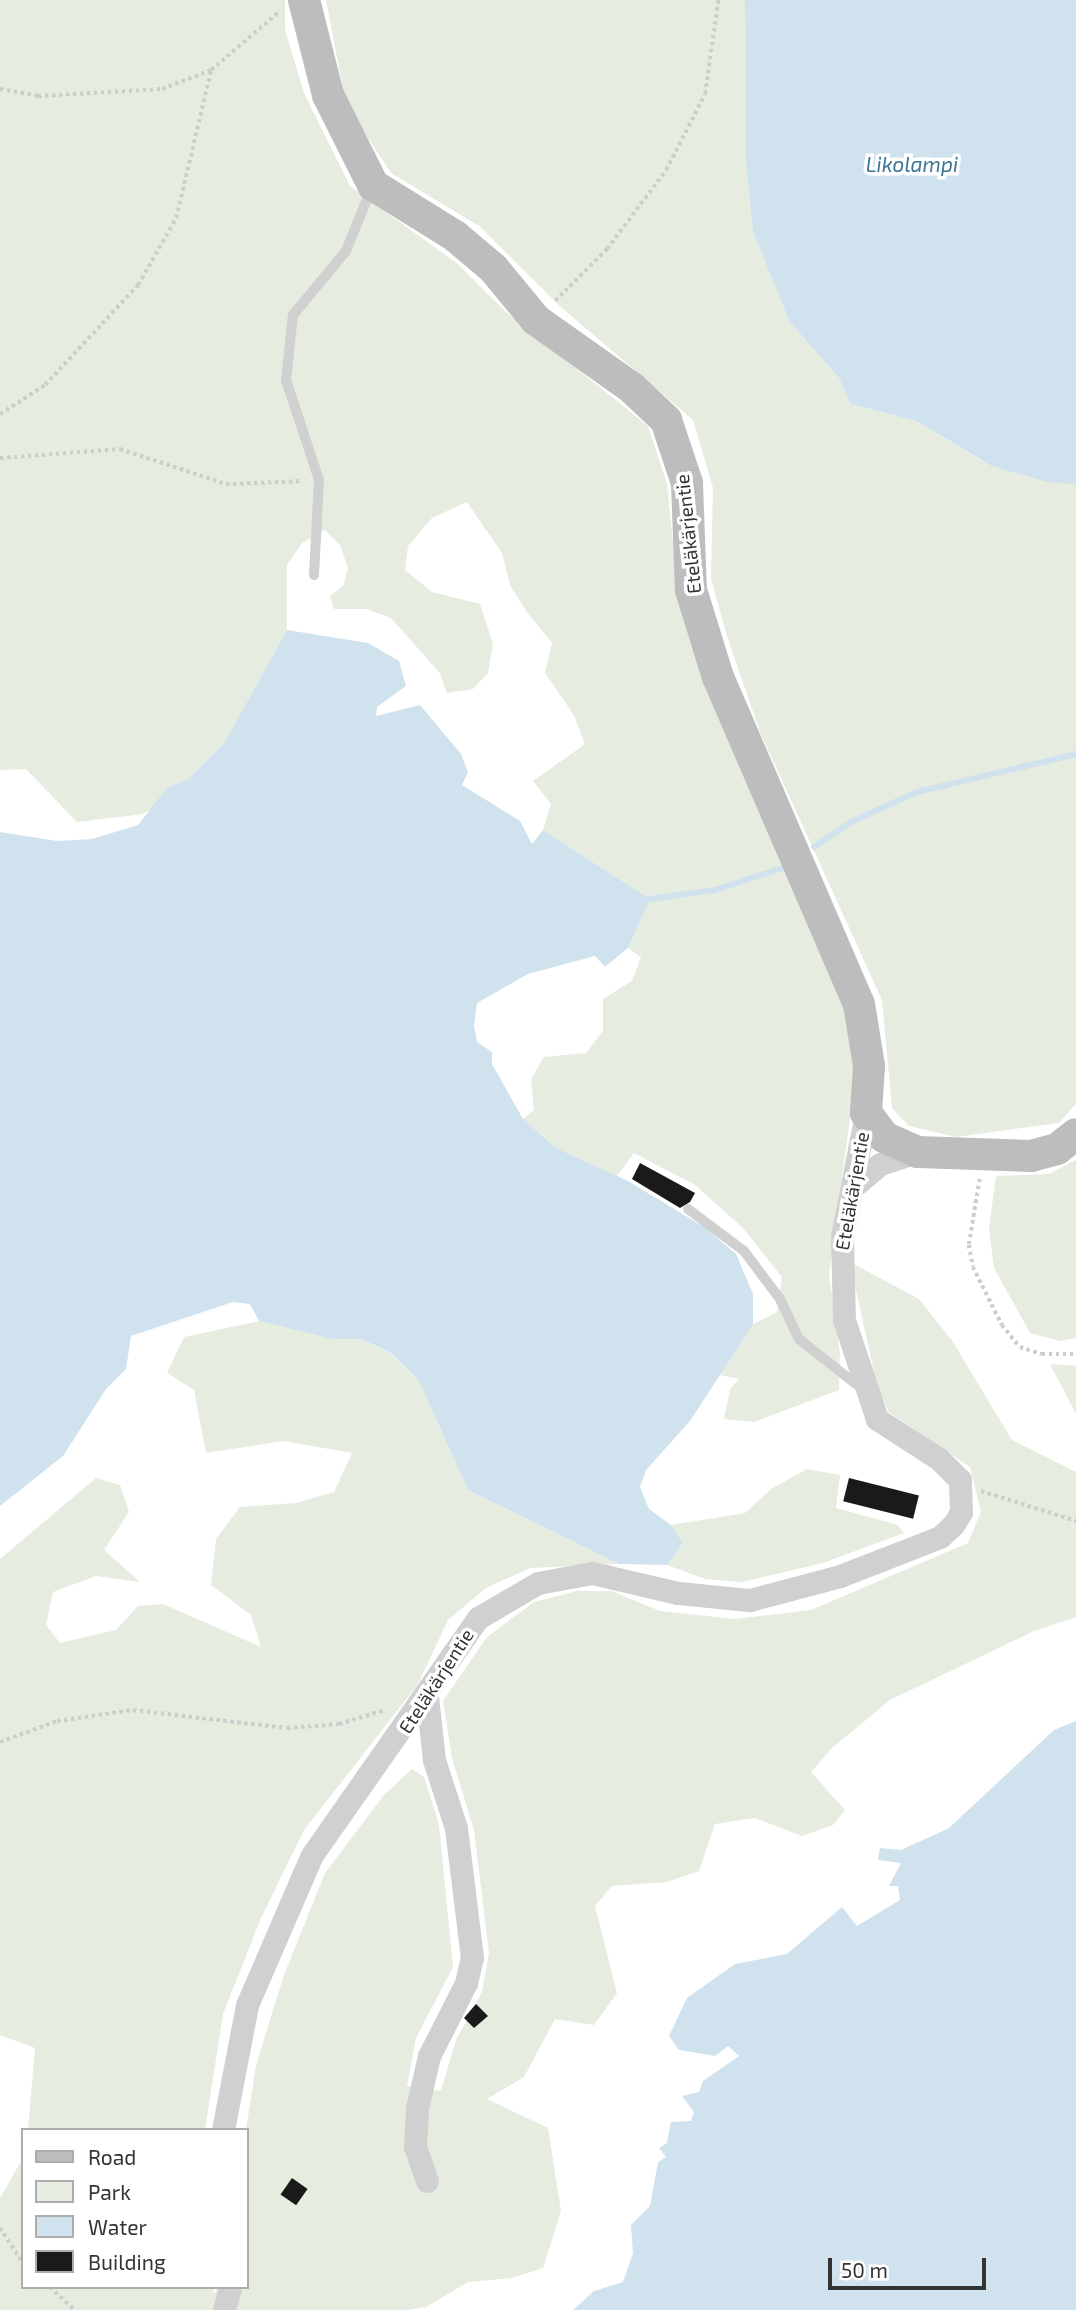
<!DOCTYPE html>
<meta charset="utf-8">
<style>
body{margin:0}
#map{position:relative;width:1076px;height:2310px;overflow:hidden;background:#fff;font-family:"Exo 2",sans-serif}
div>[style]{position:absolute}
.green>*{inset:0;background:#e6ecdf}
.water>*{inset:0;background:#cfe2ee}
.stream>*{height:6px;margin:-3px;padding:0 3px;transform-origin:3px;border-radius:3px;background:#cfe2ee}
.building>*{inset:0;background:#1a1a1a;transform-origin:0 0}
.path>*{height:3.5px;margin-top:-1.75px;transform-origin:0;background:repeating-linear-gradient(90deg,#cdcdcd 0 3.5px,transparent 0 7px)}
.lane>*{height:10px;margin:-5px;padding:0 5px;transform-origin:5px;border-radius:5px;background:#d0d0d0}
.street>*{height:23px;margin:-11.5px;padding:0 11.5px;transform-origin:11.5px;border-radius:11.5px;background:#d0d0d0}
.secondary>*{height:32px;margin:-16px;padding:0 16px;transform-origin:16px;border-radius:16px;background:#bdbdbd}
span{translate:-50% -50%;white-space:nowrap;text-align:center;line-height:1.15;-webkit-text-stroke:7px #fff;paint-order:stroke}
.street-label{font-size:19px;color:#333}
.water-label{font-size:21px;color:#3f7597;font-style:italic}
.legend{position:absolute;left:21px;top:2128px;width:228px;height:161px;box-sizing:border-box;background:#fff;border:2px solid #adadad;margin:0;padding:9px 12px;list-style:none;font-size:21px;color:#333}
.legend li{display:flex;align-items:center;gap:14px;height:35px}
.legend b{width:35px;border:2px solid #adadad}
.scale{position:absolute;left:828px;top:2258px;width:158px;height:32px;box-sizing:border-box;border:4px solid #333;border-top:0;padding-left:9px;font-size:21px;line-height:24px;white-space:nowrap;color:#333;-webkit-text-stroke:5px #fff;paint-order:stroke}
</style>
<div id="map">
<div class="green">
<div style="clip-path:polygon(0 0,285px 0,285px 30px,304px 93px,350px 186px,458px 264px,505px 311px,648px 426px,667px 484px,678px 592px,843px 1002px,856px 1074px,829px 1274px,840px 1353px,839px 1390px,754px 1422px,724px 1419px,730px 1389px,739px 1379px,715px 1374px,753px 1324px,777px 1312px,782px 1277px,743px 1228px,695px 1185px,634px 1153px,617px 1176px,556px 1148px,523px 1119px,534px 1110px,531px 1079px,544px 1057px,586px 1053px,603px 1031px,603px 999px,632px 981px,641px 957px,628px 948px,650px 899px,543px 830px,551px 804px,533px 781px,585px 744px,574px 715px,545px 673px,552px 643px,526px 611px,510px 585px,502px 553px,467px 502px,432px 518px,408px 546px,405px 570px,432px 592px,480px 604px,493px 644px,488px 673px,473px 689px,447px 693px,439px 672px,391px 618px,366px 609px,334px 609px,330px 596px,343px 586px,348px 568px,340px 545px,325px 530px,302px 543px,287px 565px,287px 630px,224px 743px,188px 779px,168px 787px,159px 804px,143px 814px,77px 822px,26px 769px,0 770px)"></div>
<div style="clip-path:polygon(326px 0,745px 0,746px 161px,753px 232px,789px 321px,839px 378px,850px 404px,916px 421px,981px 460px,1076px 388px,1076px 1104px,1059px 1123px,956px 1137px,909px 1126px,892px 1108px,882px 1000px,760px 732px,727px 636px,711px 579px,713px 488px,693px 420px,562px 308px,479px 226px,391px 173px,346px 104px)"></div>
<div style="clip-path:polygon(1076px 1160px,1076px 1338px,1060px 1341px,1030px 1333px,994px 1268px,989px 1228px,996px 1176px,1049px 1174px)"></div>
<div style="clip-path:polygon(850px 1262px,919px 1299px,953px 1342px,1012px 1440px,1076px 1472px,1076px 1617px,1034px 1631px,890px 1700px,832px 1748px,811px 1772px,845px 1810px,833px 1825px,802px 1836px,755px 1818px,715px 1824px,699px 1871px,667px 1882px,612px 1886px,595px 1906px,617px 1993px,594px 2025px,555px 2019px,524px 2077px,487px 2099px,548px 2128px,561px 2211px,543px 2268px,512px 2278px,468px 2282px,426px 2307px,407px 2310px,0 2310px,0 2198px,23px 2158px,23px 2287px,213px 2287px,214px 2294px,218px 2287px,247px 2287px,246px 2130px,256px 2065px,284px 1975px,325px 1873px,384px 1795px,412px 1769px,424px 1777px,439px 1824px,453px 1967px,416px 2038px,407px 2086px,441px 2091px,456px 2040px,482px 1992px,489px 1953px,474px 1830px,452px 1758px,443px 1701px,487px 1637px,534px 1602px,577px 1591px,611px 1591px,660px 1611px,735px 1619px,811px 1610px,968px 1543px,981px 1512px,970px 1467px,889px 1412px,877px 1386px)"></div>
<div style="clip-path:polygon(259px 1321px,332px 1339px,361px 1339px,388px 1352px,418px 1379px,468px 1490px,619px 1564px,530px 1568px,486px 1588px,448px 1620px,418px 1684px,304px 1830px,261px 1918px,223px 2014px,205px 2130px,28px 2130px,35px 2048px,0 2035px,0 1559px,96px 1478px,120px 1485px,129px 1512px,104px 1550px,140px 1582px,96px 1576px,53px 1592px,46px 1625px,60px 1643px,116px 1630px,138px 1606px,163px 1604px,261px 1647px,251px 1615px,211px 1585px,216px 1539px,240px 1507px,296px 1503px,334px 1492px,352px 1453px,284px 1441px,206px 1453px,194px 1390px,167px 1373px,184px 1337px)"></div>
<div style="clip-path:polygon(1050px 1364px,1076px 1366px,1076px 1414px)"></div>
<div style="clip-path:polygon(807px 1469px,840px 1475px,836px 1508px,898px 1525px,904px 1533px,823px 1563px,742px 1582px,705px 1579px,667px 1565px,683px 1543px,671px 1525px,745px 1513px,771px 1489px)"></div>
</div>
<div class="water">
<div style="clip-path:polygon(745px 0,1076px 0,1076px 484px,1048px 482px,992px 466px,916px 421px,850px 404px,839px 378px,789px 321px,753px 232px,746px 161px)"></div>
<div style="clip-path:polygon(287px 630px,368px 643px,399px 661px,406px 686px,377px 707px,376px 716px,420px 705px,461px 754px,468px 772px,462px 785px,520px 821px,532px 844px,543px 830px,650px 899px,628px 948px,605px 967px,595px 956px,528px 974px,477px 1003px,474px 1026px,477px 1042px,492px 1052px,492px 1064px,523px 1119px,556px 1148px,628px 1181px,704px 1227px,736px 1254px,753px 1294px,753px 1324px,690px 1421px,646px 1470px,640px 1487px,649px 1509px,671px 1525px,683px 1543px,667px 1565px,619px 1564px,468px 1490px,418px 1379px,389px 1352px,361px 1339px,332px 1339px,259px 1321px,250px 1304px,233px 1302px,131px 1336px,126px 1369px,106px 1389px,63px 1456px,0 1506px,0 832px,57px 841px,92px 839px,138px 825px,168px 787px,188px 779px,224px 743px)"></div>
<div style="clip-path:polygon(1076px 1721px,1076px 2310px,573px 2310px,594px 2291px,623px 2282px,633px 2253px,631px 2225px,650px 2206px,658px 2162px,666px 2157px,659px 2148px,667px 2143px,671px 2122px,691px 2121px,694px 2112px,682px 2096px,699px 2092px,703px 2081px,739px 2056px,728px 2046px,715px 2056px,679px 2050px,669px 2036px,687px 1998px,735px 1964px,787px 1954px,842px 1907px,857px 1926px,900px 1900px,898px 1886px,889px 1886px,901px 1863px,878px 1860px,880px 1848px,901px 1850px,949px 1828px,1054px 1730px)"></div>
</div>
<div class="stream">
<div style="left:814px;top:847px;width:45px;rotate:-34deg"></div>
<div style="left:851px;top:822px;width:72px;rotate:-24.4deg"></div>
<div style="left:917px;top:792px;width:163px;rotate:-13.4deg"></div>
<div style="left:650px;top:899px;width:66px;rotate:-7.9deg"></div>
<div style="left:715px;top:890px;width:71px;rotate:-18.2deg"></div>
</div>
<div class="building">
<div style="clip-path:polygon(640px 1163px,695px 1193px,690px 1202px,680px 1208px,632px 1179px)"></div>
<div style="left:849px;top:1478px;width:72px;height:24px;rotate:14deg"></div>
<div style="clip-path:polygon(476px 2004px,488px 2016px,474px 2028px,464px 2018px)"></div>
<div style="left:292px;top:2178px;width:19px;height:20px;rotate:35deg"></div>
</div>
<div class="path">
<div style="left:0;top:89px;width:39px;rotate:10deg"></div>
<div style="left:38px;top:96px;width:124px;rotate:-3.2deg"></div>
<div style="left:162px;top:89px;width:53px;rotate:-21.2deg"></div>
<div style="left:555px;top:301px;width:74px;rotate:-45deg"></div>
<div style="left:607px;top:249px;width:99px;rotate:-53.2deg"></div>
<div style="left:666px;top:170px;width:85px;rotate:-62.8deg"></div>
<div style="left:705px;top:94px;width:95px;rotate:-82.1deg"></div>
<div style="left:0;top:414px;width:54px;rotate:-32.8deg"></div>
<div style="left:45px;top:385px;width:137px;rotate:-47.1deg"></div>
<div style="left:138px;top:285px;width:77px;rotate:-60.4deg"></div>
<div style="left:176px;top:218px;width:152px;rotate:-76.7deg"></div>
<div style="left:211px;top:70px;width:91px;rotate:-40.5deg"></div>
<div style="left:0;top:458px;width:120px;rotate:-4.3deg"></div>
<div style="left:120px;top:449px;width:112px;rotate:18.3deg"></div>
<div style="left:226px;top:484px;width:77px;rotate:-2.2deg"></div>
<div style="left:980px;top:1179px;width:67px;rotate:99.5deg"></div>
<div style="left:969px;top:1245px;width:22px;rotate:80deg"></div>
<div style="left:973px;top:1267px;width:65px;rotate:63.4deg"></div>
<div style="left:1002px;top:1325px;width:28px;rotate:51deg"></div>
<div style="left:1020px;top:1347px;width:23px;rotate:18deg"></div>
<div style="left:1042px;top:1354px;width:34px"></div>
<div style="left:981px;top:1491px;width:100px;rotate:17.5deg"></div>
<div style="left:0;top:1742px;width:61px;rotate:-20.2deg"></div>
<div style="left:57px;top:1721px;width:77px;rotate:-8.2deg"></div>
<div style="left:133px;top:1710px;width:155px;rotate:6.7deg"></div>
<div style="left:287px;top:1728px;width:52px;rotate:-4.4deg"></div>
<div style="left:339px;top:1724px;width:48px;rotate:-16.9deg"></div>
<div style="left:0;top:2228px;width:42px;rotate:56.7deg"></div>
<div style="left:50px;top:2287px;width:34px;rotate:43deg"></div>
</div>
<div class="lane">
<div style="left:314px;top:575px;width:95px;rotate:-87deg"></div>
<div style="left:319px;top:480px;width:105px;rotate:-108.3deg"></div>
<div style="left:286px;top:380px;width:65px;rotate:-83.9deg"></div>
<div style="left:293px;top:315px;width:83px;rotate:-50.4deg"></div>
<div style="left:346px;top:251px;width:69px;rotate:-67.9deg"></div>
<div style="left:688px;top:1209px;width:70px;rotate:36.9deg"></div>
<div style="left:744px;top:1251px;width:60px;rotate:53.1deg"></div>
<div style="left:780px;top:1299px;width:44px;rotate:64.6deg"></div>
<div style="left:799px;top:1339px;width:80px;rotate:38.4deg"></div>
</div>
<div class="street">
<div style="left:854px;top:1186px;width:34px;rotate:-40deg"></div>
<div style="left:880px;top:1164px;width:40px;rotate:-18deg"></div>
<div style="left:223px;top:2130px;width:127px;rotate:-79.1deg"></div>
<div style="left:247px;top:2005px;width:163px;rotate:-66.6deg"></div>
<div style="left:312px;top:1855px;width:289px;rotate:-55deg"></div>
<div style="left:478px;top:1618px;width:69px;rotate:-30.3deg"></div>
<div style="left:538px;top:1583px;width:55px;rotate:-10.5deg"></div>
<div style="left:592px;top:1573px;width:88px;rotate:13.1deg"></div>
<div style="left:678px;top:1593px;width:72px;rotate:5.6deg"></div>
<div style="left:750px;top:1600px;width:93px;rotate:-14.9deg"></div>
<div style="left:840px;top:1576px;width:107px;rotate:-21.3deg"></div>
<div style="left:940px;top:1537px;width:18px;rotate:-43deg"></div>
<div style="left:953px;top:1525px;width:15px;rotate:-58deg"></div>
<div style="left:961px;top:1512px;width:32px;rotate:-92deg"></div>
<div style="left:960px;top:1480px;width:30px;rotate:-135deg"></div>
<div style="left:939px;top:1459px;width:74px;rotate:-147.2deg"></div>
<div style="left:877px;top:1419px;width:104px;rotate:-108.4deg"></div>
<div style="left:844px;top:1320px;width:83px;rotate:-91.4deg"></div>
<div style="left:842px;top:1237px;width:126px;rotate:-79deg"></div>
<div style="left:427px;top:2181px;width:36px;rotate:-109deg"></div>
<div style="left:415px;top:2147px;width:39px;rotate:-87deg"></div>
<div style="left:417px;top:2108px;width:53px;rotate:-77deg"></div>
<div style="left:429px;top:2056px;width:82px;rotate:-63.1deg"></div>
<div style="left:466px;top:1983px;width:26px;rotate:-77deg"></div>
<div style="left:472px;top:1958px;width:131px;rotate:-97deg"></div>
<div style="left:456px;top:1828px;width:71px;rotate:-107.9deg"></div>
<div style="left:434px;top:1760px;width:63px;rotate:-96.3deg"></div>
<div style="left:224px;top:2310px;width:24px;rotate:-75deg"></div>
</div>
<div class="secondary">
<div style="left:304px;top:0;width:98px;rotate:75.8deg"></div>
<div style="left:328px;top:95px;width:101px;rotate:63.4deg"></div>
<div style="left:373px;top:185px;width:97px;rotate:31.9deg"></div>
<div style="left:455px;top:236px;width:50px;rotate:40.1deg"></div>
<div style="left:493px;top:268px;width:67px;rotate:50.4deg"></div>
<div style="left:536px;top:320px;width:118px;rotate:35.3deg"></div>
<div style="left:632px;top:388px;width:47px;rotate:43.3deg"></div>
<div style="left:666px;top:420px;width:66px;rotate:71.6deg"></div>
<div style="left:687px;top:483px;width:107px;rotate:87.9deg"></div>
<div style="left:691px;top:590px;width:91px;rotate:72.8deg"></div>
<div style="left:718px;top:677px;width:356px;rotate:66.7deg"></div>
<div style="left:859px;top:1004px;width:63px;rotate:80.8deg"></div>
<div style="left:869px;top:1066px;width:47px;rotate:93.7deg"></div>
<div style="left:866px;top:1113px;width:30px;rotate:53deg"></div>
<div style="left:884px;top:1137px;width:37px;rotate:24deg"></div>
<div style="left:918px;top:1152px;width:113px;rotate:2deg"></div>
<div style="left:1031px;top:1156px;width:27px;rotate:-15deg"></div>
<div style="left:1057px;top:1149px;width:24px;rotate:-38deg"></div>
</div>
<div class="street-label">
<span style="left:688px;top:534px;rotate:-96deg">Eteläkärjentie</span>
<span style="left:852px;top:1191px;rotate:-80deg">Eteläkärjentie</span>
<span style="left:436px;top:1681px;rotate:-57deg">Eteläkärjentie</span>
</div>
<div class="water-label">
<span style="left:912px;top:164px">Likolampi</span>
</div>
<ul class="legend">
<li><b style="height:9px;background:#bdbdbd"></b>Road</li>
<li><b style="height:19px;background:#e6ecdf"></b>Park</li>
<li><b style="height:19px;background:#cfe2ee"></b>Water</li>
<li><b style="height:19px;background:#1a1a1a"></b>Building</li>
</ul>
<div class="scale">50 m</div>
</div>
